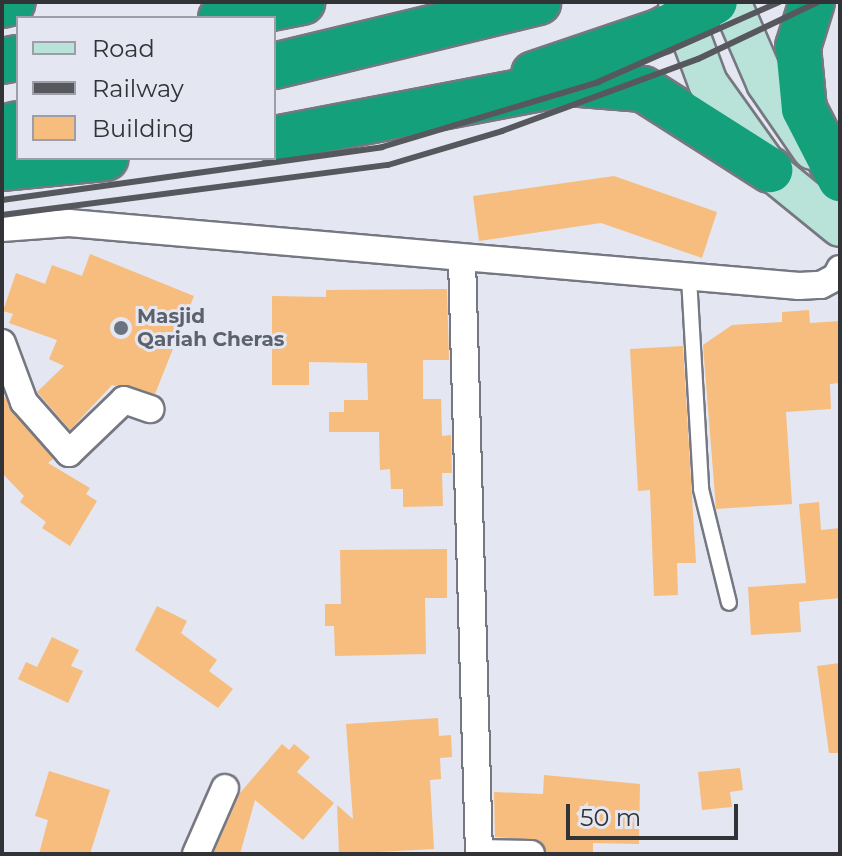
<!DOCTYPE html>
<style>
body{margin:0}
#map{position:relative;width:842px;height:856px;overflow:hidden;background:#e4e6f1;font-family:Montserrat,sans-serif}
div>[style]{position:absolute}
.building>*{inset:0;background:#f6bd7f}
.roads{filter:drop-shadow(2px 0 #767881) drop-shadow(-2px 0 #767881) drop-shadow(0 2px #767881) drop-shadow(0 -2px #767881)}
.lane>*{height:14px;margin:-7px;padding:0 7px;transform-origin:7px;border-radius:7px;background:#fff}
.street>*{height:26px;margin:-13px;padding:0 13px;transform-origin:13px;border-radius:13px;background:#fff}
.secondary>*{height:38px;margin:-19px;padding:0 19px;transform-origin:19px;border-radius:19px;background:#b9e2d8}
.highway>*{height:44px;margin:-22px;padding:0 22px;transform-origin:22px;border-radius:22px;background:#15a07c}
.rail>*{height:6px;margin:-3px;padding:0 3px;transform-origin:3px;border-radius:3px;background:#57585e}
.dots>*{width:22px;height:22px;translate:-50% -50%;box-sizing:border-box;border:4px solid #e4e6f1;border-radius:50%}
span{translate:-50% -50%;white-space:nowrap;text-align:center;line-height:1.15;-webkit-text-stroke:6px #e4e6f1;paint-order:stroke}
.worship-label{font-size:20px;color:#5b616d;font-weight:700}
.left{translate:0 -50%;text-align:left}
.frame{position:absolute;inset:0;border:4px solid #323337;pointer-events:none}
.legend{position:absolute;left:16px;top:16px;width:260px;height:144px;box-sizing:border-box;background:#e4e6f1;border:2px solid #9d9ea7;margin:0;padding:10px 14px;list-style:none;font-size:24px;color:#323337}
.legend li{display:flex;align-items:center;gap:16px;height:40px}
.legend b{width:40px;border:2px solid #9d9ea7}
.scale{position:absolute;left:566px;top:804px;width:172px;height:36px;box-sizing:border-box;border:4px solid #323337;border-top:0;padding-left:10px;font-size:24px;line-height:28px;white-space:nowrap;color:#323337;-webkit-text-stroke:6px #e4e6f1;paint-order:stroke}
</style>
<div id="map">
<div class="building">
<div style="clip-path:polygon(614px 176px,717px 212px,702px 258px,601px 223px,479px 241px,473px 196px)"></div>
<div style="clip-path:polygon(90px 254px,194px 296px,155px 394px,112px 385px,70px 430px,37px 392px,64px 366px,49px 359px,57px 340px,9px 323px,13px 314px,3px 311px,16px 273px,45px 284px,52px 265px,82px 276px)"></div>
<div style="clip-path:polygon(447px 289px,449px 360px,423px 360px,423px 399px,441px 399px,442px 436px,451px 435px,452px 473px,442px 473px,443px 506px,403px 507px,403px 489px,391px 489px,390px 469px,380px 470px,379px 432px,329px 432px,329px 412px,344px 412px,344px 400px,368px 400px,367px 363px,309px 362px,309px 385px,272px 385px,272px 296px,326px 297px,326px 290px)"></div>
<div style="clip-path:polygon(809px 310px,810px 323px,840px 321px,840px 383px,830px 384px,831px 409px,786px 412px,792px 504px,716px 509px,703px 345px,732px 325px,782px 322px,782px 312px)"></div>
<div style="clip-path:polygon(683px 346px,696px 563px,677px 563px,678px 595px,654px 596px,650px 490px,638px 491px,630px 349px)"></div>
<div style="clip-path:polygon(2px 394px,53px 459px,48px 463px,90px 488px,86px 494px,97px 501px,70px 546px,42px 528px,46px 522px,20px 502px,24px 496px,2px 473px)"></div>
<div style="clip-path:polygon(819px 502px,821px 530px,840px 528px,840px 598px,799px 602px,801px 632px,751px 635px,748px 587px,806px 583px,799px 504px)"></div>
<div style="clip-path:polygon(447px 549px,447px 598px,425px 598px,426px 654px,335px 656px,334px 626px,325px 626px,325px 604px,341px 604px,340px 550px)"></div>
<div style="clip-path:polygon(157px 606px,187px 621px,181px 633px,217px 660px,209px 671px,233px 689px,218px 708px,135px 650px)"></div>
<div style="clip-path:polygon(52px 637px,79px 650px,71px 666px,83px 671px,68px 703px,18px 679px,26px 662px,37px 667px)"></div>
<div style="clip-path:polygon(840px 663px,840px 753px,829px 753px,817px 666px)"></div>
<div style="clip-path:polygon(438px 718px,439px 736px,451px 735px,452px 757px,440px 758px,441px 779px,430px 780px,434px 849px,339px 854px,337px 805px,353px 819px,346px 724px)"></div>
<div style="clip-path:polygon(282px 744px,289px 750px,294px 744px,310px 757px,297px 772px,334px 803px,303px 840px,255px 800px,240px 854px,213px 854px,240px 793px)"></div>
<div style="clip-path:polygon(740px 768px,743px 790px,730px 792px,732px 807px,702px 810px,698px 772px)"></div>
<div style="clip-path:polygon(49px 771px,110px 790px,90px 854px,39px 854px,48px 820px,35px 816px)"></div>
<div style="clip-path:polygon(544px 775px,640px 784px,639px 844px,593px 843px,593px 854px,547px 854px,539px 840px,495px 837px,494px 792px,543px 794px)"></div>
</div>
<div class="roads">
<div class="lane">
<div style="left:689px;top:278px;width:211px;rotate:86.7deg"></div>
<div style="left:701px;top:489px;width:117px;rotate:76.2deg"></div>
</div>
<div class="street">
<div style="left:2px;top:228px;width:67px;rotate:-4.3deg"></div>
<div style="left:69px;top:223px;width:733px;rotate:4.93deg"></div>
<div style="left:799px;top:286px;width:22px;rotate:-3deg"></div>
<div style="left:821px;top:285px;width:17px;rotate:-28deg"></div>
<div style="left:836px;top:277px;width:9px;rotate:-63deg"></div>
<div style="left:462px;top:260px;width:594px;rotate:88.36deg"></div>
<div style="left:2px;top:343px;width:63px;rotate:69.6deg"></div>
<div style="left:24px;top:402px;width:68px;rotate:48.6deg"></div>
<div style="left:69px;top:453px;width:76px;rotate:-43.9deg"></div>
<div style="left:124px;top:400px;width:28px;rotate:19deg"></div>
<div style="left:479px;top:853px;width:52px;rotate:1.1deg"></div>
<div style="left:196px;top:854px;width:72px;rotate:-66.3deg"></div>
</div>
<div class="secondary">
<div style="left:678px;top:2px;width:86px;rotate:69.7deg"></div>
<div style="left:708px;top:83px;width:107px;rotate:54.5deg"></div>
<div style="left:770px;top:170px;width:90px;rotate:39.2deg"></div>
<div style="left:731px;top:2px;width:88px;rotate:66.6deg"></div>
<div style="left:766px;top:83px;width:81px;rotate:55.5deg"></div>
</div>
<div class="highway">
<div style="left:812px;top:2px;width:47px;rotate:107.3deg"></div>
<div style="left:798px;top:47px;width:62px;rotate:84.5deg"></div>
<div style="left:804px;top:109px;width:79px;rotate:62.8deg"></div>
<div style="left:2px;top:5px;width:11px;rotate:-15deg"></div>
<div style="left:221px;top:18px;width:83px;rotate:-11.2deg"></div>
<div style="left:2px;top:61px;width:16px;rotate:-11deg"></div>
<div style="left:274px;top:66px;width:272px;rotate:-13.6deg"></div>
<div style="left:534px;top:74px;width:134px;rotate:-18.7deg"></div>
<div style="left:661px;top:31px;width:61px;rotate:-28.2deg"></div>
<div style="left:2px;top:128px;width:16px;rotate:-14deg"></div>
<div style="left:274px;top:139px;width:299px;rotate:-10.8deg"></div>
<div style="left:568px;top:83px;width:75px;rotate:4.6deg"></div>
<div style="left:643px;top:89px;width:151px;rotate:32.5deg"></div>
<div style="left:2px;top:168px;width:104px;rotate:-5.5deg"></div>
</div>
</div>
<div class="rail">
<div style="left:2px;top:200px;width:384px;rotate:-7.9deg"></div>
<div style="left:382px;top:147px;width:226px;rotate:-16.7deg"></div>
<div style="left:598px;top:82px;width:198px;rotate:-23.8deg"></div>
<div style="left:2px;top:215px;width:389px;rotate:-7.4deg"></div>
<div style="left:388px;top:165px;width:119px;rotate:-16.6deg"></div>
<div style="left:502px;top:131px;width:209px;rotate:-20.2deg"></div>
<div style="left:698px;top:59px;width:133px;rotate:-25.4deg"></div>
</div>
<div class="dots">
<div style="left:121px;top:328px;background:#6b7280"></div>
</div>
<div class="worship-label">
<span class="left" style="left:137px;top:328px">Masjid<br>Qariah Cheras</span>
</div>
<div class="frame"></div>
<ul class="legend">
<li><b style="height:10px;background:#b9e2d8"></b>Road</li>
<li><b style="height:10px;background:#57585e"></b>Railway</li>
<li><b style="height:22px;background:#f6bd7f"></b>Building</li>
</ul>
<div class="scale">50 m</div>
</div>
